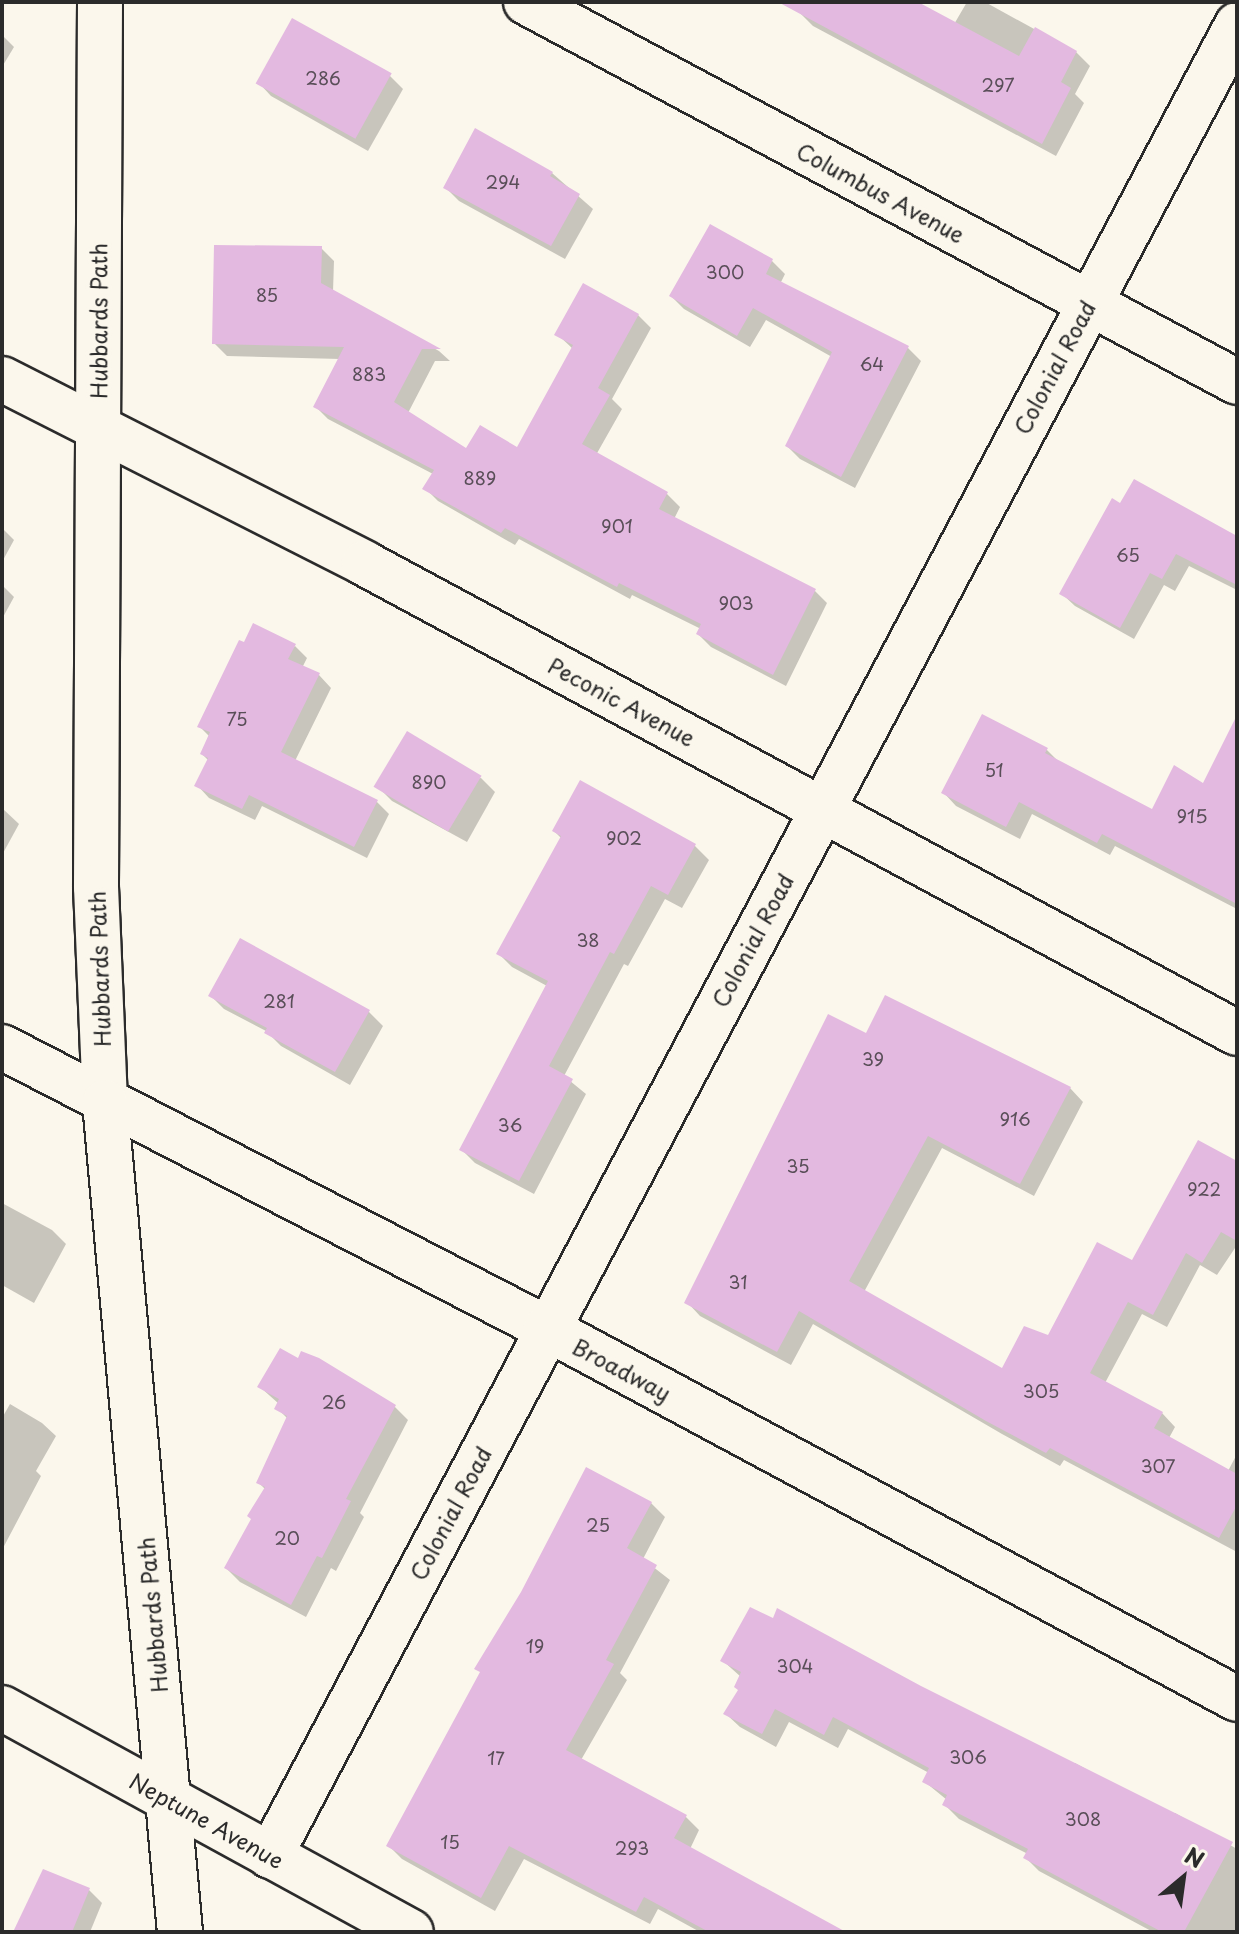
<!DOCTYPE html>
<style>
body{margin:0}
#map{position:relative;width:1239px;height:1934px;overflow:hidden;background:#fbf7ec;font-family:"Playpen Sans",sans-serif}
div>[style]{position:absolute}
.shadow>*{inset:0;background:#0003}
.building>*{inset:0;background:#e3b9e0;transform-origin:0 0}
.roads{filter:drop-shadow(2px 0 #2b2b2b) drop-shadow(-2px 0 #2b2b2b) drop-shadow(0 2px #2b2b2b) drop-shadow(0 -2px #2b2b2b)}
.minor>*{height:44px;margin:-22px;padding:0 22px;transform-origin:22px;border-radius:22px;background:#fbf7ec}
.tertiary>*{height:44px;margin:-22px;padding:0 22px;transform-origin:22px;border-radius:22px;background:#fbf7ec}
span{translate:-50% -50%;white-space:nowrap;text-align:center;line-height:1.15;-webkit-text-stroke:8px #fbf7ec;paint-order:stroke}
.number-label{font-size:18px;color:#594e58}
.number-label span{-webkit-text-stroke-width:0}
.street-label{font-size:22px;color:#2b2b2b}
.frame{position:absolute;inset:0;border:4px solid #2b2b2b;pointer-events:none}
.north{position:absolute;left:1143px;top:1838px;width:80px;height:80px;-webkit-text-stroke:6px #fbf7ec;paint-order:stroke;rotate:29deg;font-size:22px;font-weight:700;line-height:32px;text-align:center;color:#2b2b2b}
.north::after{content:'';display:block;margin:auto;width:28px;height:36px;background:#2b2b2b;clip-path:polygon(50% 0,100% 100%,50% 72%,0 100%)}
</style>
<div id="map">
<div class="shadow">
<div style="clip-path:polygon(805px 2px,909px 2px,953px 26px,967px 2px,985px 2px,1076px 52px,1090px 66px,1075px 94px,1084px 103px,1056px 156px,813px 26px,799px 12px)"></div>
<div style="clip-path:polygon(2px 35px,14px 47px,2px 67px)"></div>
<div style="clip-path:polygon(389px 75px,403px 89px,368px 151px,271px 96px,258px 82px)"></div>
<div style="clip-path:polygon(552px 173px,593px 209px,565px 259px,459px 201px,445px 187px)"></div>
<div style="clip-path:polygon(321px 248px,334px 261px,333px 292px,439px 351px,450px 361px,435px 361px,408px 413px,467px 450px,517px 449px,573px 349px,557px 334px,638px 315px,651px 328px,612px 399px,622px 409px,596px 455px,667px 494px,680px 507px,674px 519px,814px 590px,827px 603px,786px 686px,711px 647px,698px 634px,701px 629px,632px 595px,630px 599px,519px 539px,515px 545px,438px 501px,425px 488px,433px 474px,328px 419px,315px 406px,340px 359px,227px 356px,214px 343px)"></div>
<div style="clip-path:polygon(772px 261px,785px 274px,780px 284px,908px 348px,921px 361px,855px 488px,800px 459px,787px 446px,832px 357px,766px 320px,750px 347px,684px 309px,671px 296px)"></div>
<div style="clip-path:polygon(1112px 501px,1237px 545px,1237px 590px,1189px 566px,1175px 591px,1164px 585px,1134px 639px,1075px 606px,1061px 593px)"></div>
<div style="clip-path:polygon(2px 528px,14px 540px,2px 562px)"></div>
<div style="clip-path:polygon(2px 585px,14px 597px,2px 619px)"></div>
<div style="clip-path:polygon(295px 646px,307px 658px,302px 668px,319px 675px,331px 688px,295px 761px,376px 801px,389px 814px,367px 858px,262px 806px,255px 820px,209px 798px,197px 785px,209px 761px,202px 754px,210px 737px,199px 726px)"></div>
<div style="clip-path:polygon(1046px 749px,1060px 763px,1152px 811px,1204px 786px,1237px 783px,1237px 909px,1115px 846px,1110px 855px,1032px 814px,1020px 839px,956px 806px,943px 792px)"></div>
<div style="clip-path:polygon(481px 778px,495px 792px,467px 842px,392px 801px,378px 787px)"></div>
<div style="clip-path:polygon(581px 783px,695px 846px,709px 860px,682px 908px,665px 899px,628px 966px,624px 964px,564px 1076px,586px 1094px,534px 1194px,475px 1163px,461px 1149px,547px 986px,512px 967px,498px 953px,562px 839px,554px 831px)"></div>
<div style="clip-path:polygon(2px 808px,19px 824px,2px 855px)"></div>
<div style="clip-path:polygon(210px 995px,369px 1012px,383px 1026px,350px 1085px,281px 1046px,266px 1031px,224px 1009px)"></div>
<div style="clip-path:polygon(866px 1036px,1070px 1088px,1083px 1102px,1034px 1196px,942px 1148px,864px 1292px,1003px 1371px,1049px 1337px,1133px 1263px,1237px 1163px,1237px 1245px,1217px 1275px,1200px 1265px,1167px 1327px,1142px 1314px,1105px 1383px,1162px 1413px,1175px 1427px,1169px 1438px,1228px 1471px,1237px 1454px,1237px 1552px,1064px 1460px,1060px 1466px,1002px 1434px,813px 1324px,791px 1365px,700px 1316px,687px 1302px)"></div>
<div style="clip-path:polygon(2px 1203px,52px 1230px,66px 1244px,34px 1303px,2px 1285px)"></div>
<div style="clip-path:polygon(260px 1387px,394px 1406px,408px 1420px,360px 1513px,364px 1517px,336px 1571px,331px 1568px,306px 1617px,240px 1582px,226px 1568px,253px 1519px,265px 1489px,258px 1482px,288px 1419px,277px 1408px,279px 1404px)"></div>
<div style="clip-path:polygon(10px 1404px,42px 1423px,56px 1436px,36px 1471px,41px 1476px,2px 1550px,2px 1418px)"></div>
<div style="clip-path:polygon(651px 1503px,665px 1517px,643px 1559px,670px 1580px,620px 1673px,627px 1680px,581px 1760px,685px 1816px,699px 1830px,690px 1849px,832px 1932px,700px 1932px,658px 1909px,650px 1924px,524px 1859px,495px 1911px,402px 1859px,389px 1846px)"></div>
<div style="clip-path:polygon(722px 1660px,920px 1688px,1074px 1765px,1075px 1763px,1173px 1817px,1175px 1813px,1237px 1849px,1237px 1932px,1153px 1932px,1039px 1871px,1025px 1857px,1028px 1854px,959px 1819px,945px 1805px,947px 1800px,925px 1782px,929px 1773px,848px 1729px,838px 1748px,789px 1722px,776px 1747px,740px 1727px,726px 1714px,739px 1690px,741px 1677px)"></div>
<div style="clip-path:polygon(89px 1890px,102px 1903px,90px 1932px,15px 1932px)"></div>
</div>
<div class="building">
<div style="clip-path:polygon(778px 2px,918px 2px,1019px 56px,1035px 27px,1077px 51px,1061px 82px,1071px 88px,1042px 144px)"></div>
<div style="left:292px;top:18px;width:114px;height:75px;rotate:29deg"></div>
<div style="clip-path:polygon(475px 128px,553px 172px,550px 176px,580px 194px,551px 246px,443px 188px)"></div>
<div style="clip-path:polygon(710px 224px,773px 259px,766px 274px,909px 346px,841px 477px,785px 446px,832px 352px,753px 308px,737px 336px,669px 296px)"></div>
<div style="clip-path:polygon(214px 245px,322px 246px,321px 283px,441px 349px,422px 349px,394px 402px,466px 448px,480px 425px,517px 447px,573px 345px,554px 335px,583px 283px,639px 314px,598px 388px,610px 395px,582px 444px,668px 492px,659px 509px,816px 589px,773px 675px,696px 634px,701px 624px,619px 583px,617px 587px,505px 528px,501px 533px,422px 489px,434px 470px,313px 407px,344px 347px,212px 344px)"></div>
<div style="clip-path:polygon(1134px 479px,1237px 536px,1237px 585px,1176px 554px,1162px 579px,1150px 573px,1120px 628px,1059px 594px,1112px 498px,1120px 503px)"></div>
<div style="clip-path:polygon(253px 623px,296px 644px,288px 659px,320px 673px,281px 752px,378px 800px,354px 847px,249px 795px,242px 809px,194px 786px,208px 758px,200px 754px,210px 732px,197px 727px,239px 640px,244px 642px)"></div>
<div style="clip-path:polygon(982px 714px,1048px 748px,1045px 753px,1152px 809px,1174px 765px,1203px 783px,1237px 715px,1237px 904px,1102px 834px,1097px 843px,1019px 802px,1006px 827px,941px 793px)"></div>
<div style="left:407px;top:731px;width:87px;height:65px;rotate:31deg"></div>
<div style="clip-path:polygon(580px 780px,696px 844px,668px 895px,651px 886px,614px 954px,610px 952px,549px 1066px,573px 1079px,519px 1181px,459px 1150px,548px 981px,496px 954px,561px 836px,552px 831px)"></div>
<div style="clip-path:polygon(240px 938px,370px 1010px,335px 1072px,264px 1033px,267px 1028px,208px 996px)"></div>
<div style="clip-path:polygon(885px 995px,1071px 1087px,1020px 1184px,928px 1136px,849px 1281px,1002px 1368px,1024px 1326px,1048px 1335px,1097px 1242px,1132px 1260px,1198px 1140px,1237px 1161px,1237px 1241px,1221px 1232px,1202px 1263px,1186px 1253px,1153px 1315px,1128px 1302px,1090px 1373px,1163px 1412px,1154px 1428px,1237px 1474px,1237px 1505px,1219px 1538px,1050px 1448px,1046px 1453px,986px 1421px,799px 1311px,777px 1352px,684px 1303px,828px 1014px,866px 1033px)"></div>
<div style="clip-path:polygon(280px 1348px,298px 1358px,301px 1351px,319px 1358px,396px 1405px,346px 1499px,351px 1501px,322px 1558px,317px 1556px,291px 1605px,224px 1568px,251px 1519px,247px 1516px,265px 1487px,256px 1483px,287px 1416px,274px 1409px,279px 1399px,257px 1387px)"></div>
<div style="clip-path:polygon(586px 1467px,652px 1502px,627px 1548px,657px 1565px,606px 1660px,614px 1664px,566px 1750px,687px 1815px,674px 1838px,846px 1932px,709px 1932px,644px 1897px,636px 1912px,509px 1846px,481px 1898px,386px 1846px,480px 1672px,474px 1669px,521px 1592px)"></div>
<div style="clip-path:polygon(750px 1607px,773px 1618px,777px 1608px,921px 1686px,1233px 1842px,1184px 1932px,1162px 1932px,1023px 1858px,1028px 1849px,942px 1805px,947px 1795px,922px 1782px,929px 1768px,833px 1717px,824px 1735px,775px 1709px,762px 1734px,723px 1714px,738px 1690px,734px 1687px,741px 1672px,720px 1661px)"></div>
<div style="clip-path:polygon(43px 1869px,90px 1888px,72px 1932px,13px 1932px)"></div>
</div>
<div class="roads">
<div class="minor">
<div style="left:526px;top:2px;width:806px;rotate:28.12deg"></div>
<div style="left:2px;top:379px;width:406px;rotate:26.9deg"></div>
<div style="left:364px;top:563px;width:991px;rotate:28.3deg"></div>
<div style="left:2px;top:1047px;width:612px;rotate:27.32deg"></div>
<div style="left:546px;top:1328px;width:784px;rotate:28.23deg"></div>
<div style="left:2px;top:1708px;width:466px;rotate:28.7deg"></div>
<div style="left:270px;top:1856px;width:2071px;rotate:-62.16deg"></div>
</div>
<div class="tertiary">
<div style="left:100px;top:2px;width:885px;rotate:90.26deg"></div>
<div style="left:96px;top:887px;width:215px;rotate:87.6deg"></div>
<div style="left:105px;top:1102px;width:833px;rotate:84.84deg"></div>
</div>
</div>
<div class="number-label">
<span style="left:323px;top:78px">286</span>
<span style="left:998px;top:85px">297</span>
<span style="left:503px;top:182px">294</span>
<span style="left:725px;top:272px">300</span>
<span style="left:267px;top:295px">85</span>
<span style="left:872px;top:364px">64</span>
<span style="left:369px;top:374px">883</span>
<span style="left:480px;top:478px">889</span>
<span style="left:617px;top:526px">901</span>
<span style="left:1128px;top:555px">65</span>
<span style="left:736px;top:603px">903</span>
<span style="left:237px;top:719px">75</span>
<span style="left:994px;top:770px">51</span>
<span style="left:429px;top:782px">890</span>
<span style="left:1192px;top:816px">915</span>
<span style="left:624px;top:838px">902</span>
<span style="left:588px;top:940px">38</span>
<span style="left:279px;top:1001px">281</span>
<span style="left:873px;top:1059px">39</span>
<span style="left:1015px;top:1119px">916</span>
<span style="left:510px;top:1125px">36</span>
<span style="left:798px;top:1166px">35</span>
<span style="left:1204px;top:1189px">922</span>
<span style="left:738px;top:1282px">31</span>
<span style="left:1041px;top:1391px">305</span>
<span style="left:334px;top:1402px">26</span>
<span style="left:1158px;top:1466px">307</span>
<span style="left:598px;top:1525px">25</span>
<span style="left:287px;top:1538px">20</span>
<span style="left:535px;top:1646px">19</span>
<span style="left:795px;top:1666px">304</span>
<span style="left:968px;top:1757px">306</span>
<span style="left:496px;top:1758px">17</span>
<span style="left:1083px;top:1819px">308</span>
<span style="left:450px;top:1842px">15</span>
<span style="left:632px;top:1848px">293</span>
</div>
<div class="street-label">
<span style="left:881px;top:192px;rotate:28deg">Columbus Avenue</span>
<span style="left:98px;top:321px;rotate:-90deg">Hubbards Path</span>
<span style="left:1054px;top:367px;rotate:-62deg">Colonial Road</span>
<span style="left:622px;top:701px;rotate:28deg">Peconic Avenue</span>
<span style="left:752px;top:940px;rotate:-62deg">Colonial Road</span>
<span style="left:99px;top:969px;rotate:-92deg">Hubbards Path</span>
<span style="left:622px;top:1369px;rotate:28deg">Broadway</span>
<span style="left:450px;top:1513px;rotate:-62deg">Colonial Road</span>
<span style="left:152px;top:1615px;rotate:-95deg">Hubbards Path</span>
<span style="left:207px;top:1820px;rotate:29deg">Neptune Avenue</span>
</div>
<div class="frame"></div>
<div class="north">N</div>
</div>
